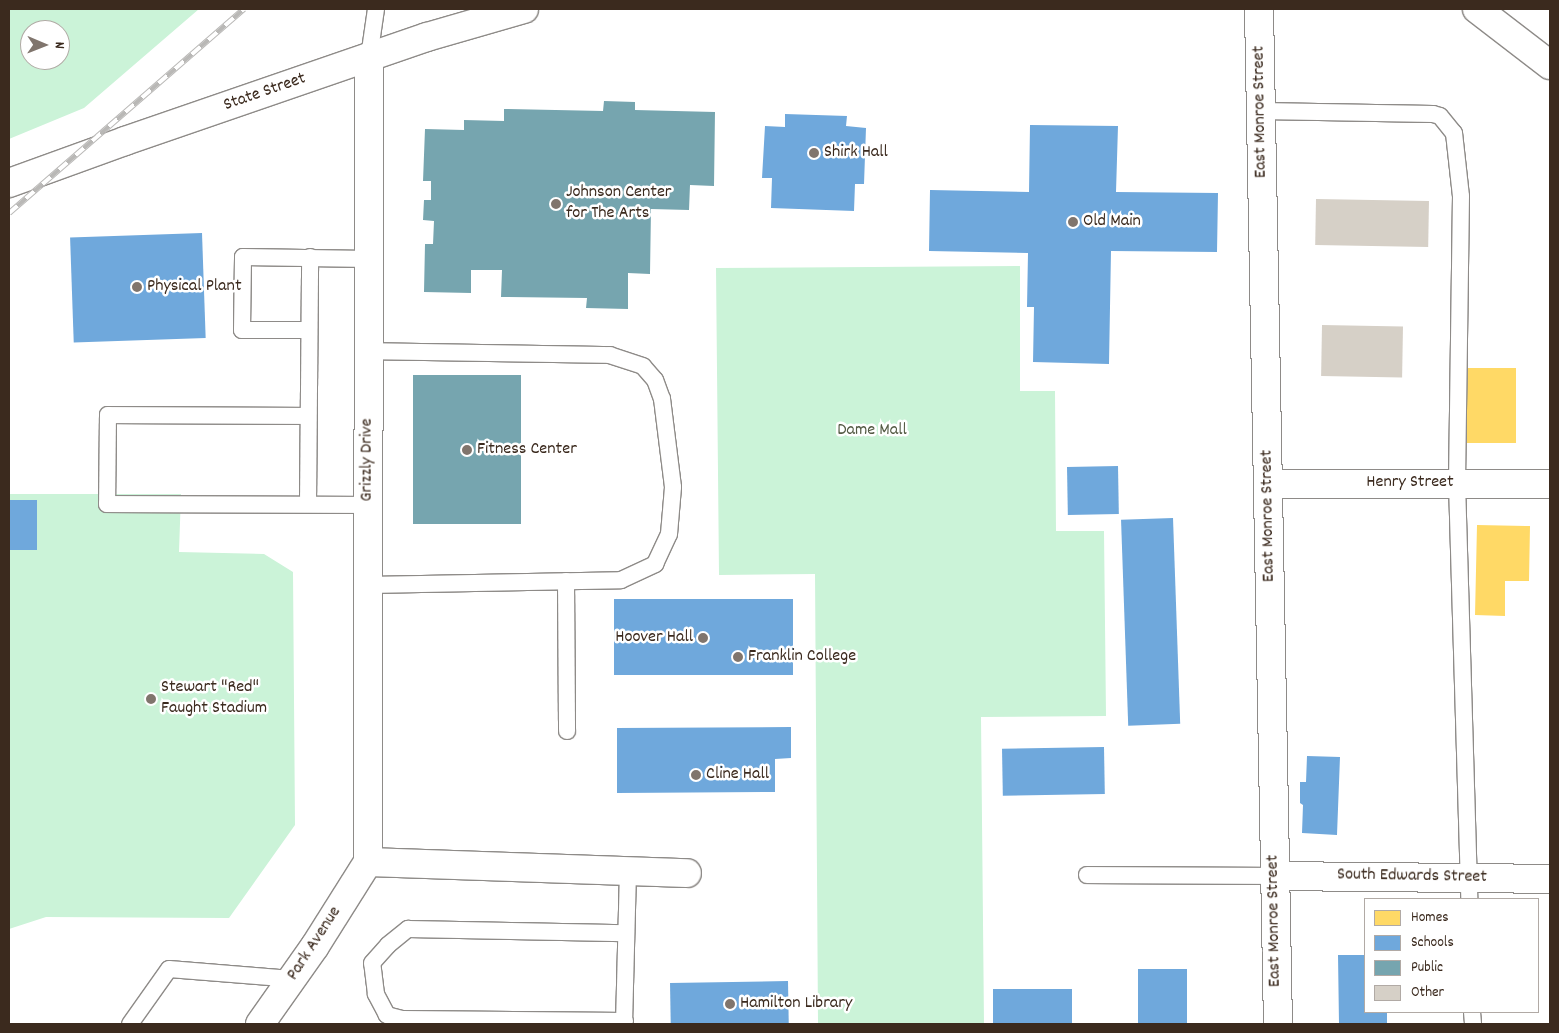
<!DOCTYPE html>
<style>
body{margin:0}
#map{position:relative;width:1559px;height:1033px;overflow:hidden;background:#fff;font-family:Dekko,sans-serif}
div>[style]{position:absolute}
.green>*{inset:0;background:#cbf3d8}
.homes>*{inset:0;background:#ffd966;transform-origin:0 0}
.schools>*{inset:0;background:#6fa8dc;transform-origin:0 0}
.public>*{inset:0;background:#76a5af;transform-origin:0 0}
.building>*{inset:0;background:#d6d0c7;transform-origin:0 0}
.roads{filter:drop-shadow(1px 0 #8e8b88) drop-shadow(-1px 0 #8e8b88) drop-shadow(0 1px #8e8b88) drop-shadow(0 -1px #8e8b88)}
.service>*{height:16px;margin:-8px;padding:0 8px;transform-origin:8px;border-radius:8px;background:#fff}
.minor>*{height:28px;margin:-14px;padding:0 14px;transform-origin:14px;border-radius:14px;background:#fff}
.tertiary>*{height:28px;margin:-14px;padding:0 14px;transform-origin:14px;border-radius:14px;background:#fff}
.rail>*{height:5.5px;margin-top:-2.75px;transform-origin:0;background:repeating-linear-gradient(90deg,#fff 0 11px,#b9b8b6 0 22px);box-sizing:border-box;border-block:1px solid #b9b8b6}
.dots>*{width:14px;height:14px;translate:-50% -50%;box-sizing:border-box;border:2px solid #fff;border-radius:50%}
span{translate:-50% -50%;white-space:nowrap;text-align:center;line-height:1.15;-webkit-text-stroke:5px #fff;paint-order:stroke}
.street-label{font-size:18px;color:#3b2a1e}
.poi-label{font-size:18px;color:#3b2a1e}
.left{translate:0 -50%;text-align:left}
.right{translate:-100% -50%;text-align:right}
.park-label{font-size:18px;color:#545a44}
.frame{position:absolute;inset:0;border:10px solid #3b2a1e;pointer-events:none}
.legend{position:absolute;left:1364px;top:898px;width:175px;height:115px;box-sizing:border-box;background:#fff;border:1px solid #b1aaa5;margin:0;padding:6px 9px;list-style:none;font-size:15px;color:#3b2a1e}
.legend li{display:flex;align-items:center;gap:10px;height:25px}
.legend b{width:25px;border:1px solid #b1aaa5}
.north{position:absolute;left:20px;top:20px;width:50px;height:50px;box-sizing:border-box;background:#fff;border:1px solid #b1aaa5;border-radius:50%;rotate:91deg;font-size:14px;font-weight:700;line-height:20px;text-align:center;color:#3b2a1e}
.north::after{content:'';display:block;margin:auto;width:18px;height:22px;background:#80756d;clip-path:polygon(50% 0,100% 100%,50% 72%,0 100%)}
</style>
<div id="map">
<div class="green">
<div style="clip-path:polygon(evenodd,9px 9px,199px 9px,84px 108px,9px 139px,9px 9px,30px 30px,60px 30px,60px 60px,30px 60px,30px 30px)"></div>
<div style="clip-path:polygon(1020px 266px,1020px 391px,1055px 391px,1056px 531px,1104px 531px,1106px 716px,981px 717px,984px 1024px,818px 1024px,815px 574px,719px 575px,716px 268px)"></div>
<div style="clip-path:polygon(9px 494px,181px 494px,179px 552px,264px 554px,293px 572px,295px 825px,229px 918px,46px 917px,9px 929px)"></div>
</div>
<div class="homes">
<div style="left:1516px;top:368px;width:75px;height:49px;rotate:90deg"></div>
<div style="clip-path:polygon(1477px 525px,1530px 526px,1529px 581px,1505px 581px,1505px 616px,1475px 615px)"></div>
</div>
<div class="schools">
<div style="clip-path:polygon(785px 114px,847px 116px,846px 126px,866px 128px,864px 184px,855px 184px,854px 211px,771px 208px,772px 178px,762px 178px,765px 126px,785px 127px)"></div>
<div style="clip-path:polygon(1030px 125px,1118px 126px,1116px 192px,1218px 193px,1217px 252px,1111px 251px,1109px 364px,1033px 362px,1034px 307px,1027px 307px,1028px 253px,929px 251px,930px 190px,1029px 192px)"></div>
<div style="left:202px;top:233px;width:105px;height:132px;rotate:88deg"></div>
<div style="left:1118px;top:466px;width:48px;height:51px;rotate:89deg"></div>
<div style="left:9px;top:500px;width:28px;height:50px"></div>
<div style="left:1173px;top:518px;width:206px;height:52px;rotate:88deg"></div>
<div style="left:793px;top:599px;width:76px;height:179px;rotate:90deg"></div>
<div style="clip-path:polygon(791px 727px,791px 758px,775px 759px,775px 792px,617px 793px,617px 728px)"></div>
<div style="left:1104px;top:747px;width:47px;height:102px;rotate:89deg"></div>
<div style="clip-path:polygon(1307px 756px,1340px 757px,1337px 835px,1302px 833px,1303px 805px,1300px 803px,1300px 782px,1306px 782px)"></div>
<div style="clip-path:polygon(1338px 955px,1365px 955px,1365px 1012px,1387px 1012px,1387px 1024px,1339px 1024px)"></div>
<div style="left:1138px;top:969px;width:49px;height:55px"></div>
<div style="left:788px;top:981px;width:43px;height:118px;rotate:89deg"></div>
<div style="left:993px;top:989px;width:79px;height:35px"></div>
</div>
<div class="public">
<div style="clip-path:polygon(604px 101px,635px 102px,635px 110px,715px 112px,714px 186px,690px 185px,689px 210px,651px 209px,650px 274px,628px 273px,628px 309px,586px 308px,587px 298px,501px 297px,502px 270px,471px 270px,471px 293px,424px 292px,425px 244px,433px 244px,434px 221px,423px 220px,424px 200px,431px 200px,431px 181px,423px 181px,425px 129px,464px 130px,464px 120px,504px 121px,504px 109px,603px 111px)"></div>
<div style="left:521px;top:375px;width:149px;height:108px;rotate:90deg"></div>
</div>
<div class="building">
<div style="left:1316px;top:199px;width:113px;height:46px;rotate:1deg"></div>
<div style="left:1322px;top:325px;width:81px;height:51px;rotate:1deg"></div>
</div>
<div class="roads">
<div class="service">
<div style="left:369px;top:57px;width:49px;rotate:-81.7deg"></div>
<div style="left:1261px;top:111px;width:172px;rotate:1deg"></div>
<div style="left:1433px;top:114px;width:7px;rotate:16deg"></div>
<div style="left:1440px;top:116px;width:22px;rotate:51deg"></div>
<div style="left:1454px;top:133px;width:63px;rotate:83.7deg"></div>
<div style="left:1461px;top:196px;width:287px;rotate:90.8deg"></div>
<div style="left:1457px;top:483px;width:416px;rotate:88.3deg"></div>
<div style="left:309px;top:330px;width:67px;rotate:180deg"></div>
<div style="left:242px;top:330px;width:73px;rotate:-89.2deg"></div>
<div style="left:243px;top:257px;width:126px;rotate:0.9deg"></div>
<div style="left:308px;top:416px;width:200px;rotate:-179.7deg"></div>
<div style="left:108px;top:415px;width:89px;rotate:90.6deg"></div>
<div style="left:107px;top:504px;width:261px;rotate:0.2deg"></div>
<div style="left:308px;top:504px;width:247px;rotate:-89.5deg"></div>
<div style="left:566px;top:581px;width:150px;rotate:89.6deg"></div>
<div style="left:368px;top:585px;width:253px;rotate:-1.1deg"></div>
<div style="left:621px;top:580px;width:38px;rotate:-25deg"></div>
<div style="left:655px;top:564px;width:33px;rotate:-65deg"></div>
<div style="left:669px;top:534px;width:47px;rotate:-85.1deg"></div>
<div style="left:673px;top:487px;width:89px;rotate:-97.1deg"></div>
<div style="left:662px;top:399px;width:20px;rotate:-110deg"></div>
<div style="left:655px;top:380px;width:18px;rotate:-131deg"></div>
<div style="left:643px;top:366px;width:35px;rotate:-162deg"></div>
<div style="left:610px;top:355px;width:242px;rotate:-179.1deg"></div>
<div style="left:1087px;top:875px;width:187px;rotate:0.3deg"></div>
<div style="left:1472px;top:1012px;width:12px;rotate:85deg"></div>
<div style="left:625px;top:1021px;width:223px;rotate:-179.5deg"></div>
<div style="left:402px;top:1019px;width:16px;rotate:-165deg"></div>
<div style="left:387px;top:1015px;width:24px;rotate:-118deg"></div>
<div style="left:376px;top:994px;width:31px;rotate:-97deg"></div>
<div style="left:372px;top:963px;width:24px;rotate:-48deg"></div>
<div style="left:388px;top:945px;width:26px;rotate:-39deg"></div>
<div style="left:408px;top:929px;width:218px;rotate:1.1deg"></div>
<div style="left:130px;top:1024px;width:67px;rotate:-54.7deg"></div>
<div style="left:169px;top:969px;width:123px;rotate:4.6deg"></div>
<div style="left:624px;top:1024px;width:153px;rotate:-88.5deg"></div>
</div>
<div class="minor">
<div style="left:1259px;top:9px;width:1015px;rotate:88.93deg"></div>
<div style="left:1269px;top:484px;width:281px"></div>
<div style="left:368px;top:862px;width:319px;rotate:2deg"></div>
<div style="left:1274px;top:876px;width:276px;rotate:0.6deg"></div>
</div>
<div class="tertiary">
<div style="left:1477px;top:9px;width:92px;rotate:37.5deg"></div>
<div style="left:9px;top:183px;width:123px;rotate:-19.9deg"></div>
<div style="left:125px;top:141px;width:319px;rotate:-19deg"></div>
<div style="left:427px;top:37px;width:101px;rotate:-16.1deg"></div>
<div style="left:260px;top:1024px;width:95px;rotate:-54.8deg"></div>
<div style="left:315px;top:946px;width:99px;rotate:-57.8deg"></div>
<div style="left:368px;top:862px;width:805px;rotate:-89.93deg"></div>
</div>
</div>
<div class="rail">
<div style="left:9px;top:213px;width:311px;rotate:-41deg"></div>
</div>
<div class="dots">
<div style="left:814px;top:153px;background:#80756d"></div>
<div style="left:556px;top:204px;background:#80756d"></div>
<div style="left:1073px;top:222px;background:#80756d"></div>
<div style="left:137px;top:287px;background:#80756d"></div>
<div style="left:467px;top:450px;background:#80756d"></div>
<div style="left:703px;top:638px;background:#80756d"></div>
<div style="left:738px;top:657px;background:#80756d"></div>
<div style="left:151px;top:699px;background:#80756d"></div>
<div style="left:696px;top:775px;background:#80756d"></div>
<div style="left:730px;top:1004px;background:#80756d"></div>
</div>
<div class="street-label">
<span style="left:265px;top:93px;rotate:-19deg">State Street</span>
<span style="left:1261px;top:112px;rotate:-91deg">East Monroe Street</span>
<span style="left:368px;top:460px;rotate:-90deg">Grizzly Drive</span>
<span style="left:1410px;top:483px">Henry Street</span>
<span style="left:1269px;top:516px;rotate:-91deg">East Monroe Street</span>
<span style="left:1412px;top:877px;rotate:1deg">South Edwards Street</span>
<span style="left:1275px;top:921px;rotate:-91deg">East Monroe Street</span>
<span style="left:315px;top:944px;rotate:-57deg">Park Avenue</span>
</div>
<div class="poi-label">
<span class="left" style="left:824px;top:153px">Shirk Hall</span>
<span class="left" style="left:566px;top:204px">Johnson Center<br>for The Arts</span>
<span class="left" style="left:1083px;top:222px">Old Main</span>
<span class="left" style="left:147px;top:287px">Physical Plant</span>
<span class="left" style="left:477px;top:450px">Fitness Center</span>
<span class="right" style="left:693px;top:638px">Hoover Hall</span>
<span class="left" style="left:748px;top:657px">Franklin College</span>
<span class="left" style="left:161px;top:699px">Stewart "Red"<br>Faught Stadium</span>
<span class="left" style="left:706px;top:775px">Cline Hall</span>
<span class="left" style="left:740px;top:1004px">Hamilton Library</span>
</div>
<div class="park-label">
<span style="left:872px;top:431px">Dame Mall</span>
</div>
<div class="frame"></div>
<ul class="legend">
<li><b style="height:14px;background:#ffd966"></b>Homes</li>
<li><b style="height:14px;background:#6fa8dc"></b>Schools</li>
<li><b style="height:14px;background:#76a5af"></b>Public</li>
<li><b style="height:14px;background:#d6d0c7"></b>Other</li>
</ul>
<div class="north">N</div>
</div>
